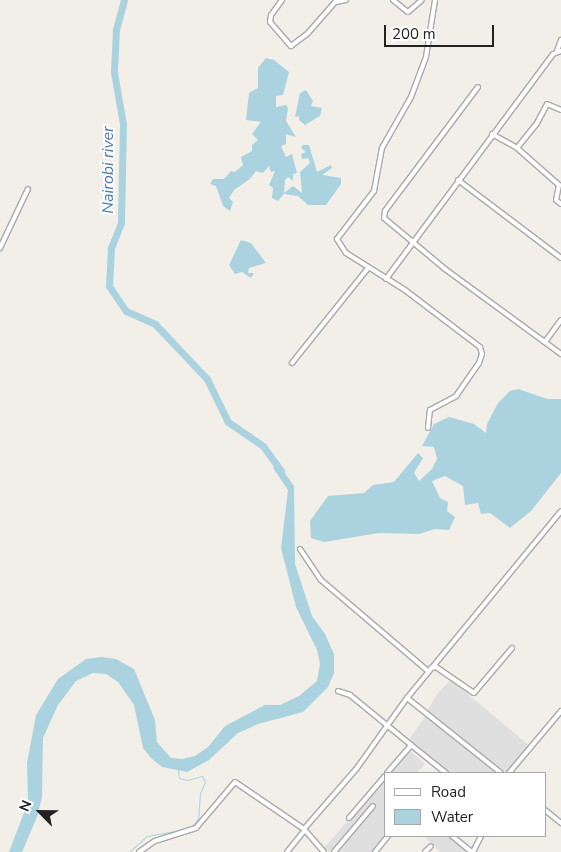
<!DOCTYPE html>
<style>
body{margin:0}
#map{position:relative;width:561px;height:852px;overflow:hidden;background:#f2efe9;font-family:"Nunito Sans",sans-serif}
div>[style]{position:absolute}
.residential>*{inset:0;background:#e0dfdf}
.water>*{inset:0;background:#aad3df}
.stream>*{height:1px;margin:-0.5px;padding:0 0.5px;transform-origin:0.5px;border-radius:0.5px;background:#aad3df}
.river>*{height:7px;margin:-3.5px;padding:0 3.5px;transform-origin:3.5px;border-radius:3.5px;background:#aad3df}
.roads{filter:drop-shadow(1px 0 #a9a9a9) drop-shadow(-1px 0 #a9a9a9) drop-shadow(0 1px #a9a9a9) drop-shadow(0 -1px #a9a9a9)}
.minor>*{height:4px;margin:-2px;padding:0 2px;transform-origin:2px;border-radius:2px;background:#fff}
span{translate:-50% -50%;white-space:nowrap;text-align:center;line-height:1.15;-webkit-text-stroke:4px #fff;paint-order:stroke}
.water-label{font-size:16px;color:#4a7aab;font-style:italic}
.legend{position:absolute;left:384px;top:772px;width:162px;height:65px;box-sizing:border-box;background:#fff;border:1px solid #a7a7a7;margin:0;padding:6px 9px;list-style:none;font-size:15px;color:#222}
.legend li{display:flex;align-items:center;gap:10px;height:25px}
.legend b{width:25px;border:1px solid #a7a7a7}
.north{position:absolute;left:15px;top:787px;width:50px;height:50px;-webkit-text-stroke:4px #fff;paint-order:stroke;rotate:293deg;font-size:14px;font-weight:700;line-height:20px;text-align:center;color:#222}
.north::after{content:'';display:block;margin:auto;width:18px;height:22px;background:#222;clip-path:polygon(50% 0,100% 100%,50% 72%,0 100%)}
.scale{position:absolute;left:384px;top:25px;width:110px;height:22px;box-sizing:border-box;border:2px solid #222;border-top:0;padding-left:6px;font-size:15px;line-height:18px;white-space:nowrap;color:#222;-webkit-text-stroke:4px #fff;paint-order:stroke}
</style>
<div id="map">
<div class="residential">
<div style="clip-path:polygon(451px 680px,530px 746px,507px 773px,427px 711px,437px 694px)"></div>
<div style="clip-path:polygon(426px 715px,481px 760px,499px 773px,449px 773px,408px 741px)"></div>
<div style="clip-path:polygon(409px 750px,425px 764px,417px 773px,388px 773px)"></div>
<div style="clip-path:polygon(385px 777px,387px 836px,374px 852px,329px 852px,324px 848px)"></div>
<div style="clip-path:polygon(424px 836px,450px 836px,469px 852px,440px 852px)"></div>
</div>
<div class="water">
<div style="clip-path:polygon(266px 58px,274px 60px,289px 72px,283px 95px,276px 96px,276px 107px,286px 105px,288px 108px,286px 121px,296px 137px,286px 134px,286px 144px,281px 146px,286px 157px,292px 154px,297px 173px,293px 174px,293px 181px,288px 177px,285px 180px,284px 193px,293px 186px,302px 193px,300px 172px,310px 163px,308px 158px,302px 159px,301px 154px,306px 152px,301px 148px,303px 145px,309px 145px,317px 172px,331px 165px,332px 168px,322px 175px,341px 178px,341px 184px,326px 205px,308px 205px,298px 196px,290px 195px,284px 194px,278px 201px,272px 198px,273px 188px,269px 185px,275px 171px,271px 172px,269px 166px,263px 173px,256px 171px,250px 179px,234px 190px,229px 198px,233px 202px,230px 211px,223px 206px,216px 186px,210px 184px,213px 179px,224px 179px,231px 171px,235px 172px,243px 165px,241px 157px,252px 151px,252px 145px,258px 140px,252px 134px,261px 122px,246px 120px,249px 93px,258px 88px,258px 68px)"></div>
<div style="clip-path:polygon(306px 90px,313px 101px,311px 106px,322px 108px,320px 116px,305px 125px,299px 120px,299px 116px,295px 117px,300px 93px)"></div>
<div style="clip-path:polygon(241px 240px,251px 243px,266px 263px,249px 268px,248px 273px,254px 273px,251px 278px,242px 272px,235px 274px,229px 265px)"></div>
<div style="clip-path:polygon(518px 389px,548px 399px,561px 399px,561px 473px,531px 511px,510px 528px,490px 513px,481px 514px,478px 503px,465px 505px,463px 486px,445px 476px,432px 481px,440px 498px,448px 502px,447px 511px,455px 517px,449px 530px,435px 529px,419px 534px,379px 533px,324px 542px,311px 538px,310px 521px,328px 496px,364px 493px,373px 485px,394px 482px,418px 453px,423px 458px,414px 473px,419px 481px,432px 469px,437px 459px,434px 447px,422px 446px,434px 424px,449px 417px,474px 424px,486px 433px,487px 424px,498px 403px,510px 391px)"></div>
<div style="clip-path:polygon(277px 462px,294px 486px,295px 564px,312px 616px,325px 634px,334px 654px,334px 673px,328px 687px,303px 712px,258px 724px,238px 733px,209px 760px,187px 772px,162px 767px,151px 758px,143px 748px,134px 705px,118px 682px,106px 674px,93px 673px,76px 681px,58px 705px,43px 738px,42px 797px,37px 817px,22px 852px,9px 852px,28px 802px,27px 763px,36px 715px,58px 679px,86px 659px,101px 657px,116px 659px,134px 669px,155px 720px,157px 742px,171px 758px,182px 759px,195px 756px,208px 747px,225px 726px,265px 705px,280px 705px,299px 696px,317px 681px,320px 664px,317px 650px,296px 607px,281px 548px,288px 490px,273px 468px)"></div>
</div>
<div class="stream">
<div style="left:178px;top:770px;width:8px;rotate:83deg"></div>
<div style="left:179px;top:778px;width:8px;rotate:14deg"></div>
<div style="left:187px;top:780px;width:16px;rotate:-15deg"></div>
<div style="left:202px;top:776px;width:7px;rotate:63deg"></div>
<div style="left:205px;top:782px;width:12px;rotate:114deg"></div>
<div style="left:200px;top:793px;width:26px;rotate:94deg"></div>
<div style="left:198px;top:819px;width:12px;rotate:132deg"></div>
<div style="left:129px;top:852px;width:24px;rotate:-42deg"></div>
<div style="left:147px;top:836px;width:40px;rotate:-10deg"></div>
</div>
<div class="river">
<div style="left:124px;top:0;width:30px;rotate:105deg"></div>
<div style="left:116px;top:29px;width:43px;rotate:92.7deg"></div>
<div style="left:114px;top:72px;width:53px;rotate:80.2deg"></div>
<div style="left:123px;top:124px;width:99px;rotate:91.2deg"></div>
<div style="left:121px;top:223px;width:27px;rotate:112deg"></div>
<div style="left:111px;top:248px;width:38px;rotate:93deg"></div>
<div style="left:109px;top:286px;width:30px;rotate:56deg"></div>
<div style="left:126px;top:311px;width:32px;rotate:24deg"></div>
<div style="left:155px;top:324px;width:76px;rotate:46.6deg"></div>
<div style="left:207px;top:379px;width:48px;rotate:64deg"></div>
<div style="left:228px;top:422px;width:42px;rotate:34.4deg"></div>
<div style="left:263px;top:446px;width:31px;rotate:54deg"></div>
</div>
<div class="roads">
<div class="minor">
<div style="left:282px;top:0;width:19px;rotate:126deg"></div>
<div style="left:271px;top:15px;width:7px;rotate:98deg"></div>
<div style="left:270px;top:22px;width:32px;rotate:49deg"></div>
<div style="left:291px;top:46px;width:21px;rotate:-37deg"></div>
<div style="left:308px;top:33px;width:44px;rotate:-48.7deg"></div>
<div style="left:393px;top:0;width:19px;rotate:39deg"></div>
<div style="left:408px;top:12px;width:18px;rotate:-41deg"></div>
<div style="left:336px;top:2px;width:10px;rotate:-11deg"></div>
<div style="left:557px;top:51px;width:12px;rotate:-70deg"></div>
<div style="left:478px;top:87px;width:155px;rotate:126.9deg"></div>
<div style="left:385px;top:211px;width:7px;rotate:98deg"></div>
<div style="left:384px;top:218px;width:80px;rotate:39.9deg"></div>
<div style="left:445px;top:269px;width:144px;rotate:36.2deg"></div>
<div style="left:492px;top:134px;width:29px;rotate:29deg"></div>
<div style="left:517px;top:148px;width:32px;rotate:-51deg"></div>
<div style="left:537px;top:123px;width:21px;rotate:-62deg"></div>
<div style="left:547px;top:104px;width:15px;rotate:23deg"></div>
<div style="left:517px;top:148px;width:56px;rotate:41.4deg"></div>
<div style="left:559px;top:185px;width:15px;rotate:101deg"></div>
<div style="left:556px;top:200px;width:6px;rotate:39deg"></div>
<div style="left:458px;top:180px;width:129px;rotate:37.1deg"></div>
<div style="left:0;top:248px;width:65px;rotate:-64.6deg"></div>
<div style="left:386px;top:279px;width:280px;rotate:-53.4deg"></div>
<div style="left:553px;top:54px;width:9px;rotate:-21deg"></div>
<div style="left:545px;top:342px;width:27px;rotate:-54deg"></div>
<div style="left:292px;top:363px;width:122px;rotate:-51.3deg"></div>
<div style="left:428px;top:428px;width:18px;rotate:-84deg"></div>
<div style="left:430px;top:410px;width:30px;rotate:-28deg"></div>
<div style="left:456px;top:396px;width:40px;rotate:-55.1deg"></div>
<div style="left:479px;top:363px;width:9px;rotate:-72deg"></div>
<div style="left:482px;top:354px;width:7px;rotate:-106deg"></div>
<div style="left:480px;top:347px;width:94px;rotate:-142.8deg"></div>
<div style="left:405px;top:290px;width:70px;rotate:-147.9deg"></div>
<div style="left:346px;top:253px;width:17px;rotate:-123deg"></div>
<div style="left:337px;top:239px;width:61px;rotate:-52.4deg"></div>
<div style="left:374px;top:191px;width:44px;rotate:-79.5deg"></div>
<div style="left:382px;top:148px;width:59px;rotate:-60.4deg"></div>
<div style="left:411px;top:97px;width:43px;rotate:-69.4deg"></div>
<div style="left:426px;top:57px;width:58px;rotate:-81deg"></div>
<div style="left:300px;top:549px;width:37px;rotate:56deg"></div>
<div style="left:321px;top:580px;width:140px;rotate:40.4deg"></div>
<div style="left:431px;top:668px;width:5px;rotate:-11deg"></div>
<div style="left:436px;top:667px;width:46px;rotate:34.4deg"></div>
<div style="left:474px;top:693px;width:59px;rotate:-49.8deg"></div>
<div style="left:338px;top:691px;width:13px;rotate:18deg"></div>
<div style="left:350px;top:695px;width:79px;rotate:39.3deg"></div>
<div style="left:387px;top:773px;width:37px;rotate:-49deg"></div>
<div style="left:411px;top:745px;width:45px;rotate:38.7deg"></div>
<div style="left:501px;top:773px;width:120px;rotate:-141.4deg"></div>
<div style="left:407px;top:698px;width:242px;rotate:-50.5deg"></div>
<div style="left:509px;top:773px;width:81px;rotate:-50deg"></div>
<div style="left:545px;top:810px;width:21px;rotate:39deg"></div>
<div style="left:349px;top:818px;width:55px;rotate:-49.4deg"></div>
<div style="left:304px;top:829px;width:81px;rotate:-49deg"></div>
<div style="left:357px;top:768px;width:86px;rotate:-54.5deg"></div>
<div style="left:452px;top:836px;width:26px;rotate:39deg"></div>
<div style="left:139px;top:852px;width:19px;rotate:-35deg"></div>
<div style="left:155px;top:841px;width:43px;rotate:-17.6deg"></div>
<div style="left:196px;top:828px;width:60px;rotate:-49.7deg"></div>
<div style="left:235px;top:782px;width:83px;rotate:34.3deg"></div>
<div style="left:304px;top:829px;width:30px;rotate:49deg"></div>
<div style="left:287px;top:852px;width:28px;rotate:-51deg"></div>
<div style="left:334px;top:852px;width:60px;rotate:-49.7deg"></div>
<div style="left:375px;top:852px;width:21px;rotate:-51deg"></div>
<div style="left:425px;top:852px;width:8px;rotate:-45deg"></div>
<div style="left:473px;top:852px;width:18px;rotate:-63deg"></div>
</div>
</div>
<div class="water-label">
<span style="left:108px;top:170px;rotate:-90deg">Nairobi river</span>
</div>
<ul class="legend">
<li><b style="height:6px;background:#fff"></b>Road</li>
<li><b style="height:14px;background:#aad3df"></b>Water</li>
</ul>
<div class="north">N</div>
<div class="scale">200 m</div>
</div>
